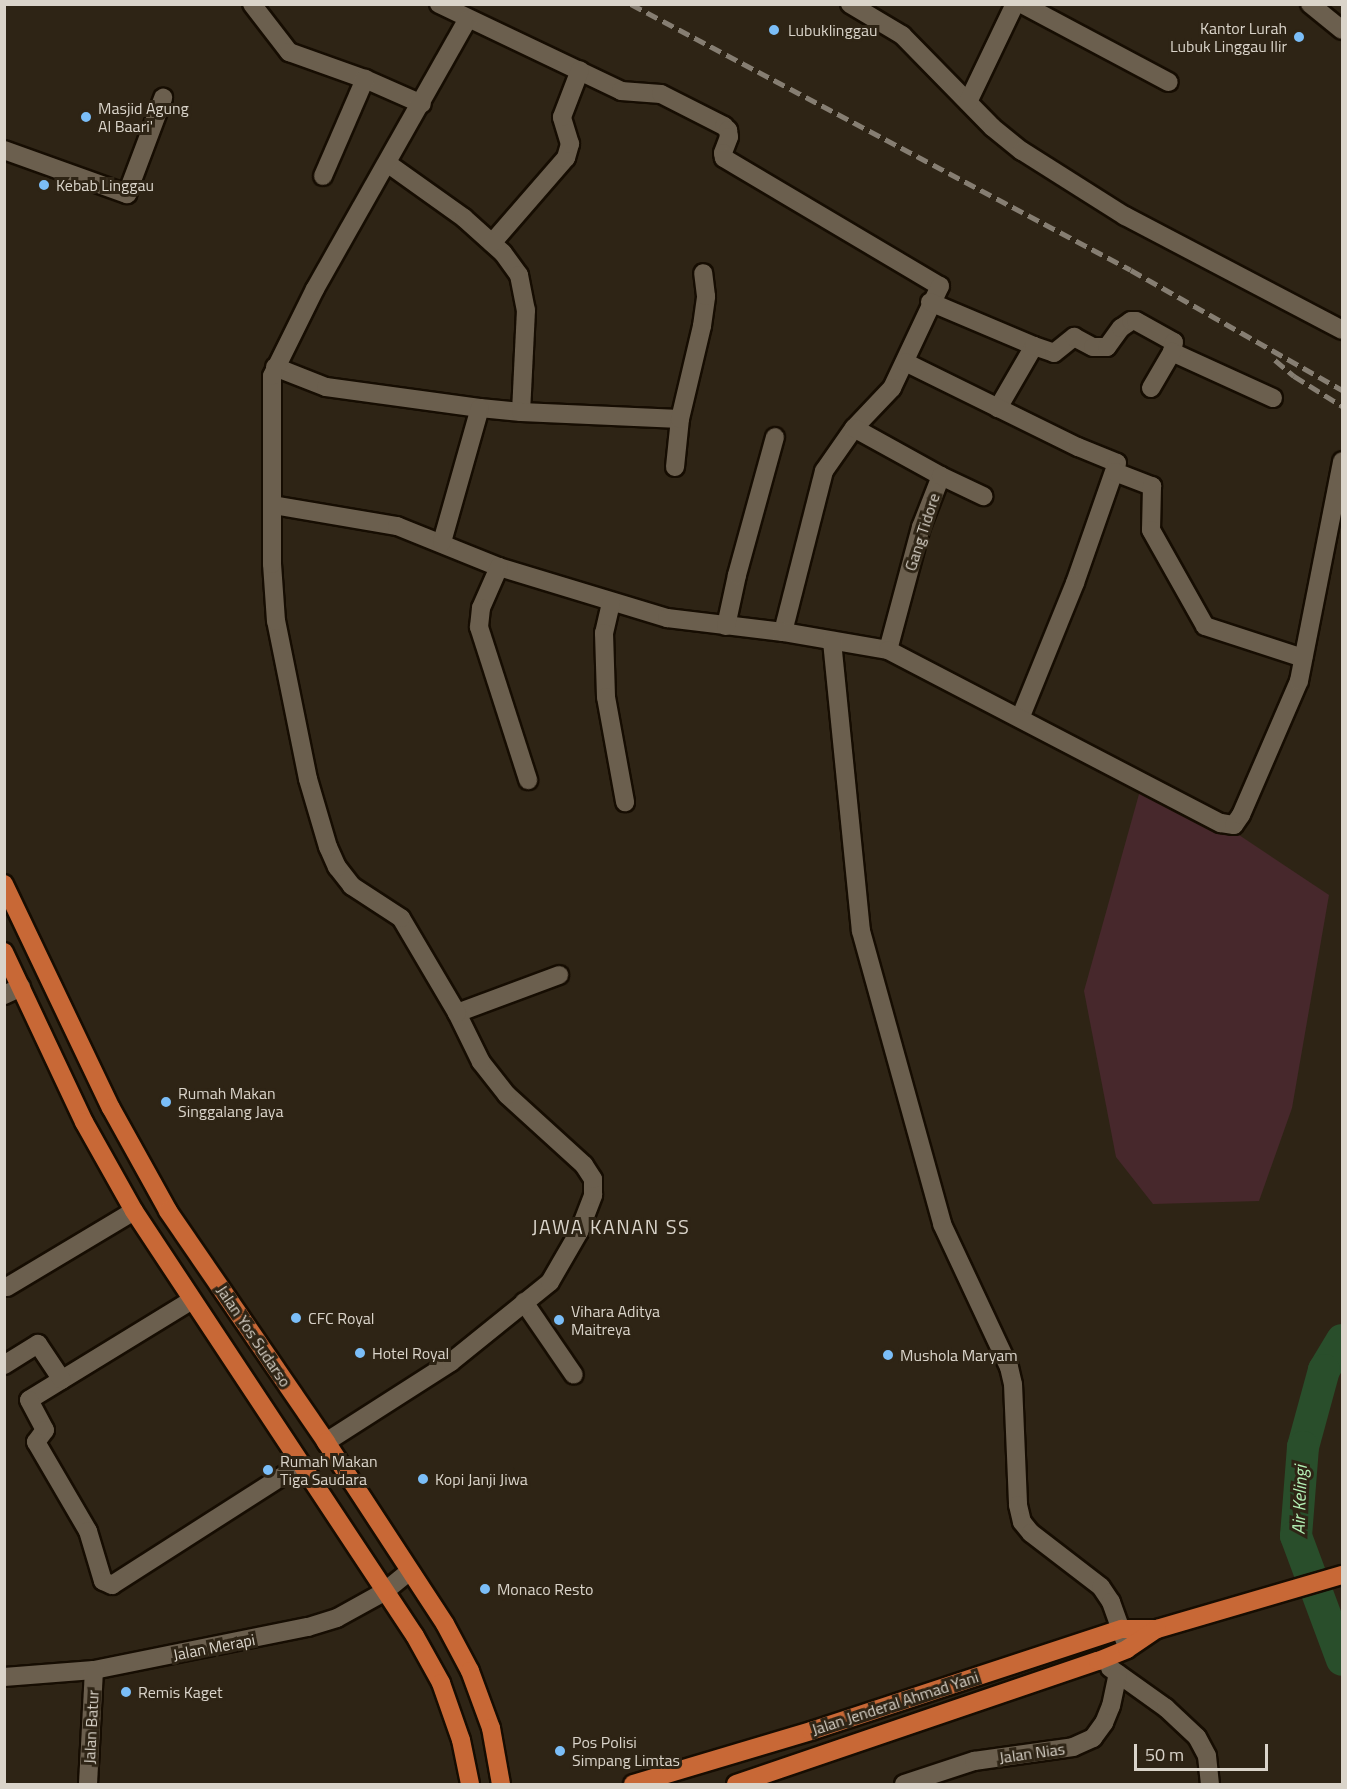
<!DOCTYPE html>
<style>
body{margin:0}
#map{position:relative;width:1347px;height:1789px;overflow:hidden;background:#2e2415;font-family:"Titillium Web",sans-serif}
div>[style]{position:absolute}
.green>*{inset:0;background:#47282c}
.river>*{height:32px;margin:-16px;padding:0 16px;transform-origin:16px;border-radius:16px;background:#294e2b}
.roads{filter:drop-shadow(2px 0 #160d02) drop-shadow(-2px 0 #160d02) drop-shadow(0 2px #160d02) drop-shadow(0 -2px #160d02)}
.minor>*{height:18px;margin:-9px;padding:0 9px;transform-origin:9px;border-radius:9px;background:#6b5f4e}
.tertiary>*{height:18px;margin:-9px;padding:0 9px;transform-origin:9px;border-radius:9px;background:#6b5f4e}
.trunk>*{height:18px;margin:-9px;padding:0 9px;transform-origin:9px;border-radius:9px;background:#c86836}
.rail>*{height:4.5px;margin-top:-2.25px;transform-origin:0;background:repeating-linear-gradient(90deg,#867e72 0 12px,transparent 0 18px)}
.dots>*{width:16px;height:16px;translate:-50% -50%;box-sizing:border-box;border:3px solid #2e2415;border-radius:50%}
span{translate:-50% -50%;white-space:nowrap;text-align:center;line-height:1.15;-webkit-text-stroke:6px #2e2415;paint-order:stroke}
.poi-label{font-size:16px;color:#dad4ca}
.right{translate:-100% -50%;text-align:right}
.left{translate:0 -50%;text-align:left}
.street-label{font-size:16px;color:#dad4ca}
.water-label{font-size:18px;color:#b5f2b6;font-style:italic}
.quarter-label{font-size:20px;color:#dad4ca;letter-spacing:1.5px}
.frame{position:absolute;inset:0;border:6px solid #dad4ca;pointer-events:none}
.scale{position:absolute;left:1134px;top:1744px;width:134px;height:27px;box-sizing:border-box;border:3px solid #dad4ca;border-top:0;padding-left:8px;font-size:18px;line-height:21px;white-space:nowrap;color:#dad4ca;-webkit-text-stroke:4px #2e2415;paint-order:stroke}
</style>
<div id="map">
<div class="green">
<div style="clip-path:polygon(1141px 787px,1233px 831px,1329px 895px,1292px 1108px,1259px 1201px,1153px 1204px,1116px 1157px,1084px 991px)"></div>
</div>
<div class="river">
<div style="left:1342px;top:1340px;width:35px;rotate:121deg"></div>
<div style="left:1324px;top:1370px;width:80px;rotate:105.3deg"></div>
<div style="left:1303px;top:1447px;width:89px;rotate:94.5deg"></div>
<div style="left:1296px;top:1536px;width:132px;rotate:69.6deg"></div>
</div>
<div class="roads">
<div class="minor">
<div style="left:252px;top:4px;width:61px;rotate:52.4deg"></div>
<div style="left:289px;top:52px;width:81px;rotate:19.6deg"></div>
<div style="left:365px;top:79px;width:62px;rotate:23.7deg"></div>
<div style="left:439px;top:4px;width:202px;rotate:25.5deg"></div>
<div style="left:621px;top:91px;width:40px;rotate:4.3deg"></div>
<div style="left:661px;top:94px;width:71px;rotate:26.9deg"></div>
<div style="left:724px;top:126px;width:6px;rotate:45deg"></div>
<div style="left:728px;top:130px;width:7px;rotate:82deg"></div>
<div style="left:729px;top:137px;width:17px;rotate:111deg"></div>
<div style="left:723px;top:153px;width:5px;rotate:79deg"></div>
<div style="left:724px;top:158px;width:251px;rotate:30.7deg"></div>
<div style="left:940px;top:286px;width:113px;rotate:115.2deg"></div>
<div style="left:892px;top:388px;width:55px;rotate:133.5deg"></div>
<div style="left:854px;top:428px;width:52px;rotate:124.9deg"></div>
<div style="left:824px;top:471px;width:166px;rotate:104.3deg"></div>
<div style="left:850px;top:4px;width:61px;rotate:30.8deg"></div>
<div style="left:902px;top:35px;width:129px;rotate:45.6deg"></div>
<div style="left:992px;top:127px;width:38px;rotate:39deg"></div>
<div style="left:1022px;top:151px;width:122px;rotate:32.3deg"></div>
<div style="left:1125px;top:216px;width:245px;rotate:27.7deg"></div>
<div style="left:1022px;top:4px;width:166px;rotate:28deg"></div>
<div style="left:968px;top:102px;width:109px;rotate:-64.4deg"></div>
<div style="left:4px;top:150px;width:131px;rotate:19.7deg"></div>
<div style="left:127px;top:194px;width:103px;rotate:-69.4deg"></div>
<div style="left:387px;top:163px;width:95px;rotate:35.5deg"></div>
<div style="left:464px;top:218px;width:52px;rotate:41.9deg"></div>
<div style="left:503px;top:253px;width:27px;rotate:54deg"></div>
<div style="left:519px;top:275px;width:36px;rotate:79deg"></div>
<div style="left:526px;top:310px;width:102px;rotate:92.8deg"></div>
<div style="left:323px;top:176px;width:106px;rotate:-66.6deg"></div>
<div style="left:492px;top:243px;width:113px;rotate:-49deg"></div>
<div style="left:566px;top:158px;width:15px;rotate:-74deg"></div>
<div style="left:570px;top:144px;width:28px;rotate:-107deg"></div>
<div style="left:562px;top:117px;width:50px;rotate:-69deg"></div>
<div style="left:930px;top:302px;width:113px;rotate:22.9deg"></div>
<div style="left:1034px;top:346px;width:72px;rotate:120.1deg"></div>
<div style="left:1034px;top:346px;width:21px;rotate:19deg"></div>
<div style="left:1054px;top:353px;width:26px;rotate:-39deg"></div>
<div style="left:1074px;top:337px;width:21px;rotate:28deg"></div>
<div style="left:1093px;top:347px;width:14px"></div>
<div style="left:1107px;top:347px;width:24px;rotate:-54deg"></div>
<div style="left:1121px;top:328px;width:12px;rotate:-35deg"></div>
<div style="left:1131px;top:321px;width:5px"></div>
<div style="left:1136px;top:321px;width:43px;rotate:28.9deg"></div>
<div style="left:1174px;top:342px;width:10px;rotate:101deg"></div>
<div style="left:1172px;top:352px;width:111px;rotate:24.5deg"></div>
<div style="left:905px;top:362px;width:193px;rotate:26.2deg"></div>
<div style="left:1078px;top:447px;width:42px;rotate:22.3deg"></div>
<div style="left:1117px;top:463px;width:127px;rotate:109.3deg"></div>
<div style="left:1075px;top:583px;width:144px;rotate:112.1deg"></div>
<div style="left:275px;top:367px;width:55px;rotate:21.4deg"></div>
<div style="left:326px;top:387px;width:155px;rotate:7.8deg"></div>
<div style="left:480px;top:408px;width:41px;rotate:5.6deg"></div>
<div style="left:521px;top:412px;width:159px;rotate:2.5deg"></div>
<div style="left:1151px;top:388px;width:42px;rotate:-59.7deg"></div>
<div style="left:854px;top:428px;width:99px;rotate:28.9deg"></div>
<div style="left:941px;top:476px;width:55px;rotate:111.4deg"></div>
<div style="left:921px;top:527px;width:127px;rotate:105deg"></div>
<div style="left:675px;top:467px;width:48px;rotate:-84.1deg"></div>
<div style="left:680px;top:419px;width:96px;rotate:-76.7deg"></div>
<div style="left:702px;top:326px;width:30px;rotate:-82deg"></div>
<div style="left:706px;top:296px;width:23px;rotate:-97deg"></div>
<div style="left:1115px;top:472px;width:40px;rotate:21deg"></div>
<div style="left:1152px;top:486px;width:44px;rotate:91.3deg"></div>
<div style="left:1151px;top:530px;width:110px;rotate:60.6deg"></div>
<div style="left:1205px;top:626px;width:103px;rotate:18.1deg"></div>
<div style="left:941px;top:476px;width:47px;rotate:25.5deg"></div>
<div style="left:273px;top:505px;width:126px;rotate:9.6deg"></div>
<div style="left:397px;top:526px;width:110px;rotate:21.9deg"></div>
<div style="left:499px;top:567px;width:176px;rotate:16.9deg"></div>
<div style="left:667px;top:618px;width:117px;rotate:6.9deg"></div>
<div style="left:783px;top:632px;width:107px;rotate:9.7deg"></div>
<div style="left:888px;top:650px;width:375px;rotate:27.5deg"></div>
<div style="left:1221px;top:823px;width:13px;rotate:9deg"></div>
<div style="left:1234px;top:825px;width:12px;rotate:-55deg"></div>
<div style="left:1241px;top:815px;width:146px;rotate:-66.6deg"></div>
<div style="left:1299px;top:681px;width:224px;rotate:-78.9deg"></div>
<div style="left:442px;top:542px;width:139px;rotate:-74.2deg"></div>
<div style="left:499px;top:567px;width:45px;rotate:113.7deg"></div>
<div style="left:481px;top:608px;width:19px;rotate:96deg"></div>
<div style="left:479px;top:627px;width:161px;rotate:72.2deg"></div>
<div style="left:611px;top:603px;width:31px;rotate:103deg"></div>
<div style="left:604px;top:633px;width:64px;rotate:88.2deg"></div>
<div style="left:606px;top:697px;width:107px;rotate:79.7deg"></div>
<div style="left:726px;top:626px;width:52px;rotate:-77.8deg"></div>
<div style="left:737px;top:575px;width:143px;rotate:-74.6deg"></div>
<div style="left:832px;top:641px;width:291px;rotate:84.3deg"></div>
<div style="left:861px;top:931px;width:304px;rotate:74.5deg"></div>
<div style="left:942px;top:1224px;width:158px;rotate:64.9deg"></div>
<div style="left:1009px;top:1367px;width:17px;rotate:77deg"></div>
<div style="left:1013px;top:1384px;width:121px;rotate:87.6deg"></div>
<div style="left:1018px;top:1505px;width:17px;rotate:77deg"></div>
<div style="left:1022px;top:1522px;width:14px;rotate:51deg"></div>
<div style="left:1031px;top:1533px;width:88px;rotate:37.6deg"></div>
<div style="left:1101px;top:1587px;width:18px;rotate:56deg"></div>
<div style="left:1111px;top:1602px;width:45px;rotate:70.3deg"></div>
<div style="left:457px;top:1013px;width:109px;rotate:-20.4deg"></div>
<div style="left:7px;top:1287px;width:148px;rotate:-30.9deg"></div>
<div style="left:192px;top:1300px;width:191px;rotate:148.5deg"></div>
<div style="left:29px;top:1400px;width:34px;rotate:62deg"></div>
<div style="left:45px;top:1430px;width:15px;rotate:127deg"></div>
<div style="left:36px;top:1442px;width:103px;rotate:59.7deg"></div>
<div style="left:88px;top:1531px;width:52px;rotate:73.3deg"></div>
<div style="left:103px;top:1581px;width:10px;rotate:24deg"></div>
<div style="left:112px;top:1585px;width:224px;rotate:-32.6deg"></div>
<div style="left:524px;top:1302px;width:88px;rotate:55.6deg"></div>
<div style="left:4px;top:1365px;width:40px;rotate:-32deg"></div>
<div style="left:38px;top:1344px;width:43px;rotate:56.3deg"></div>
<div style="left:326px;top:1442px;width:148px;rotate:-32.6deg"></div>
<div style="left:451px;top:1362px;width:127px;rotate:-38.9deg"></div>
<div style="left:550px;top:1282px;width:58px;rotate:-59.9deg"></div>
<div style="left:579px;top:1232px;width:40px;rotate:-69deg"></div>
<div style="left:593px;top:1195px;width:16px;rotate:-90deg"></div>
<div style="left:593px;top:1179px;width:17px;rotate:-123deg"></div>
<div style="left:584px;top:1165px;width:104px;rotate:-137.7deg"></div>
<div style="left:507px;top:1095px;width:42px;rotate:-128.2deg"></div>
<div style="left:481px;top:1062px;width:55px;rotate:-116.1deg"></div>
<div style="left:457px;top:1013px;width:110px;rotate:-120.5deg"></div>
<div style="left:401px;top:918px;width:59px;rotate:-146.9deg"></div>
<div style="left:352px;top:886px;width:24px;rotate:-128deg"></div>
<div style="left:337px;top:867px;width:22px;rotate:-114deg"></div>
<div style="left:328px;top:847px;width:71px;rotate:-106.4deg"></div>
<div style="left:308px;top:779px;width:161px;rotate:-101.4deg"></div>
<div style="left:276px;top:621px;width:57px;rotate:-94deg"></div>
<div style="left:272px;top:564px;width:188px;rotate:-90deg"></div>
<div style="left:272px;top:376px;width:97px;rotate:-63.7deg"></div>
<div style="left:315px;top:289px;width:309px;rotate:-60.5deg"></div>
<div style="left:1110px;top:1668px;width:69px;rotate:35.5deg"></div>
<div style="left:1166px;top:1708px;width:42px;rotate:43.1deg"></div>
<div style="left:1197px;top:1737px;width:21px;rotate:62deg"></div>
<div style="left:1207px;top:1756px;width:28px;rotate:84deg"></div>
<div style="left:4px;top:1677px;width:90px;rotate:-4.4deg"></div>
<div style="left:94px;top:1670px;width:218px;rotate:-11.4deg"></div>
<div style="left:308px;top:1627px;width:30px;rotate:-17deg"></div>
<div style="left:337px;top:1618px;width:54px;rotate:-29deg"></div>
<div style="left:384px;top:1592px;width:32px;rotate:-39deg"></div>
<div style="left:88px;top:1784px;width:114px;rotate:-87deg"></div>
<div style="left:904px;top:1784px;width:74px;rotate:-18.2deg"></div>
<div style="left:974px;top:1761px;width:100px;rotate:-8deg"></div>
<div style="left:1073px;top:1747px;width:22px;rotate:-24deg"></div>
<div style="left:1093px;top:1738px;width:19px;rotate:-54deg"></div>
<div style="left:1104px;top:1723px;width:18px;rotate:-68deg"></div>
<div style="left:1111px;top:1706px;width:33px;rotate:-78deg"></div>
</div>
<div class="tertiary">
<div style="left:1310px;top:4px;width:41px;rotate:39.1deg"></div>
<div style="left:4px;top:995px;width:19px;rotate:-25deg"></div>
</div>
<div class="trunk">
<div style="left:4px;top:884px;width:248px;rotate:64.5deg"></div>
<div style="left:111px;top:1108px;width:118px;rotate:61deg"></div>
<div style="left:168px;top:1211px;width:280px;rotate:55.6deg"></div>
<div style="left:326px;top:1442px;width:217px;rotate:56.8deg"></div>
<div style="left:445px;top:1624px;width:53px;rotate:62deg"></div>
<div style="left:470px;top:1671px;width:61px;rotate:69.8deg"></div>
<div style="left:491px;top:1728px;width:57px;rotate:79.9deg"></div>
<div style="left:4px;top:952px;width:188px;rotate:64.8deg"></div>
<div style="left:84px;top:1122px;width:102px;rotate:60.7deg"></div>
<div style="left:134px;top:1211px;width:509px;rotate:56.53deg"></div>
<div style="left:415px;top:1636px;width:54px;rotate:61deg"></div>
<div style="left:441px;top:1683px;width:60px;rotate:70.7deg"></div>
<div style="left:461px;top:1740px;width:45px;rotate:78.4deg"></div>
<div style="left:633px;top:1784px;width:186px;rotate:-16.6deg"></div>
<div style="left:811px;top:1731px;width:327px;rotate:-18.2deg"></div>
<div style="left:1122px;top:1629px;width:35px"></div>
<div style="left:1157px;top:1629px;width:193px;rotate:-16.3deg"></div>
<div style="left:736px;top:1784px;width:382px;rotate:-18.8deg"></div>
<div style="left:1098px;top:1661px;width:31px;rotate:-22deg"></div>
<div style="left:1127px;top:1649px;width:36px;rotate:-34deg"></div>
</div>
</div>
<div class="rail">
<div style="left:631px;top:4px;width:566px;rotate:28.01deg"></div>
<div style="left:1131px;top:270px;width:243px;rotate:29.6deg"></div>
<div style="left:1275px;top:360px;width:25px;rotate:40deg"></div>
<div style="left:1294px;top:376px;width:57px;rotate:32deg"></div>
</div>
<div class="dots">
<div style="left:774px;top:30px;background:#7bbef8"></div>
<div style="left:1299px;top:37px;background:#7bbef8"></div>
<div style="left:86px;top:117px;background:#7bbef8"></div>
<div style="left:44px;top:185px;background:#7bbef8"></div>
<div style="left:166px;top:1102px;background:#7bbef8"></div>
<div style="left:296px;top:1318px;background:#7bbef8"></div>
<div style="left:559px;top:1320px;background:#7bbef8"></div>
<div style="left:360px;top:1353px;background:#7bbef8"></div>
<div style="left:888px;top:1355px;background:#7bbef8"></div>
<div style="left:268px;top:1470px;background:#7bbef8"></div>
<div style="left:423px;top:1479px;background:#7bbef8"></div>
<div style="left:485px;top:1589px;background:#7bbef8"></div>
<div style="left:126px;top:1692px;background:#7bbef8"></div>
<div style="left:560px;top:1751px;background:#7bbef8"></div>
</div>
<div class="poi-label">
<span class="right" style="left:1287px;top:37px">Kantor Lurah<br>Lubuk Linggau Ilir</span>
<span class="left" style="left:788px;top:30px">Lubuklinggau</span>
<span class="left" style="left:98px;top:117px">Masjid Agung<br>Al Baari'</span>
<span class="left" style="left:56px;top:185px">Kebab Linggau</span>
<span class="left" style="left:178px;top:1102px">Rumah Makan<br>Singgalang Jaya</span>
<span class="left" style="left:571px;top:1320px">Vihara Aditya<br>Maitreya</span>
<span class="left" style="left:308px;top:1318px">CFC Royal</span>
<span class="left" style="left:372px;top:1353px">Hotel Royal</span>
<span class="left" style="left:900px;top:1355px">Mushola Maryam</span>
<span class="left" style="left:280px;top:1470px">Rumah Makan<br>Tiga Saudara</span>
<span class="left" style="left:435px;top:1479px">Kopi Janji Jiwa</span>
<span class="left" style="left:497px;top:1589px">Monaco Resto</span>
<span class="left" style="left:138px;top:1692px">Remis Kaget</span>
<span class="left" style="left:572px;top:1751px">Pos Polisi<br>Simpang Limtas</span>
</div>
<div class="street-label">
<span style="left:922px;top:532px;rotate:-72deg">Gang Tidore</span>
<span style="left:254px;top:1336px;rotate:56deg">Jalan Yos Sudarso</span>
<span style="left:214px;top:1647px;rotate:-11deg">Jalan Merapi</span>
<span style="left:895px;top:1703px;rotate:-18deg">Jalan Jenderal Ahmad Yani</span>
<span style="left:91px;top:1727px;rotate:-87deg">Jalan Batur</span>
<span style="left:1032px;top:1753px;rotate:-8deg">Jalan Nias</span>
</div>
<div class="water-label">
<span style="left:1300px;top:1500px;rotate:-88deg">Air Kelingi</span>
</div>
<div class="quarter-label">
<span style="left:611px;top:1226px">JAWA KANAN SS</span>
</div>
<div class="frame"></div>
<div class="scale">50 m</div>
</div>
